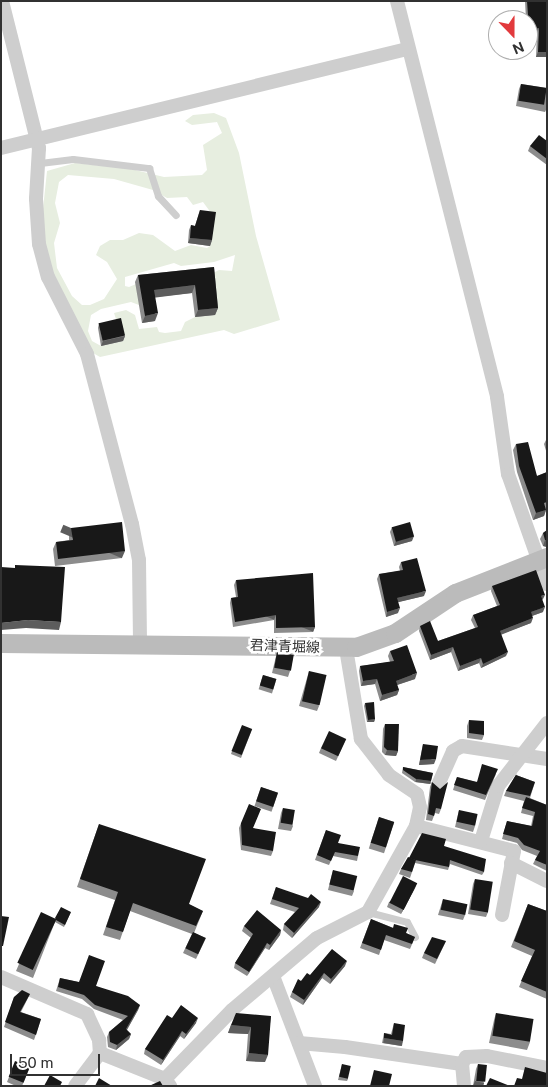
<!DOCTYPE html>
<meta charset="utf-8">
<style>
body{margin:0}
#map{position:relative;width:548px;height:1087px;overflow:hidden;background:#fff;font-family:"Public Sans","Noto Sans JP",sans-serif}
div>[style]{position:absolute}
.green>*{inset:0;background:#e7eee0}
.service>*{height:7px;margin:-3.5px;padding:0 3.5px;transform-origin:3.5px;border-radius:3.5px;background:#cecece}
.minor>*{height:14px;margin:-7px;padding:0 7px;transform-origin:7px;border-radius:7px;background:#cecece}
.secondary>*{height:19px;margin:-9.5px;padding:0 9.5px;transform-origin:9.5px;border-radius:9.5px;background:#bbb}
.wall>*{inset:0;background:#8c8c8c;transform-origin:0 0}
.shaded-wall>*{inset:0;background:#5d5d5d;transform-origin:0 0}
.building>*{inset:0;background:#181818;transform-origin:0 0}
span{translate:-50% -50%;white-space:nowrap;text-align:center;line-height:1.15;-webkit-text-stroke:5px #fff;paint-order:stroke}
.street-label{font-size:14px;color:#313131}
.frame{position:absolute;inset:0;border:2px solid #313131;pointer-events:none}
.north{position:absolute;left:488px;top:10px;width:50px;height:50px;box-sizing:border-box;background:#fff;border:1px solid #adadad;border-radius:50%;rotate:158deg;font-size:14px;font-weight:700;line-height:20px;text-align:center;color:#313131}
.north::after{content:'';display:block;margin:auto;width:18px;height:22px;background:#e23a3d;clip-path:polygon(50% 0,100% 100%,50% 72%,0 100%)}
.scale{position:absolute;left:10px;top:1054px;width:90px;height:22px;box-sizing:border-box;border:2px solid #313131;border-top:0;padding-left:6px;font-size:15px;line-height:18px;white-space:nowrap;color:#313131;-webkit-text-stroke:4px #fff;paint-order:stroke}
</style>
<div id="map">
<div class="green">
<div style="clip-path:polygon(evenodd,214px 113px,226px 118px,239px 153px,256px 236px,280px 320px,234px 334px,224px 330px,100px 357px,93px 353px,49px 274px,42px 218px,47px 171px,75px 163px,131px 169px,164px 177px,202px 175px,207px 170px,203px 145px,222px 133px,217px 122px,192px 125px,185px 121px,193px 115px,214px 113px,68px 175px,114px 179px,153px 190px,167px 198px,187px 197px,193px 205px,203px 202px,214px 217px,210px 246px,207px 248px,191px 245px,175px 251px,153px 235px,139px 233px,123px 240px,110px 240px,100px 246px,96px 255px,107px 262px,117px 279px,104px 299px,90px 305px,82px 305px,72px 296px,57px 268px,54px 243px,60px 223px,55px 203px,59px 182px,68px 175px,214px 113px,235px 255px,232px 271px,219px 270px,211px 274px,215px 315px,195px 317px,185px 322px,181px 331px,165px 333px,159px 332px,157px 327px,139px 329px,135px 315px,126px 310px,114px 313px,123px 341px,101px 346px,92px 341px,88px 331px,91px 315px,101px 309px,131px 302px,139px 305px,143px 281px,129px 287px,125px 286px,125px 277px,174px 263px,181px 266px,214px 262px,235px 255px)"></div>
</div>
<div class="service">
<div style="left:40px;top:163px;width:33px;rotate:-7deg"></div>
<div style="left:73px;top:159px;width:77px;rotate:6.8deg"></div>
<div style="left:149px;top:168px;width:29px;rotate:72deg"></div>
<div style="left:158px;top:196px;width:26px;rotate:47deg"></div>
<div style="left:368px;top:912px;width:40px;rotate:14.4deg"></div>
<div style="left:407px;top:922px;width:17px;rotate:62deg"></div>
</div>
<div class="minor">
<div style="left:2px;top:1px;width:152px;rotate:75.9deg"></div>
<div style="left:39px;top:148px;width:51px;rotate:93.4deg"></div>
<div style="left:36px;top:199px;width:45px;rotate:86.2deg"></div>
<div style="left:39px;top:244px;width:34px;rotate:75deg"></div>
<div style="left:48px;top:277px;width:86px;rotate:63.1deg"></div>
<div style="left:87px;top:354px;width:176px;rotate:75.2deg"></div>
<div style="left:132px;top:524px;width:37px;rotate:79deg"></div>
<div style="left:139px;top:560px;width:82px;rotate:89.3deg"></div>
<div style="left:397px;top:1px;width:408px;rotate:75.8deg"></div>
<div style="left:497px;top:397px;width:78px;rotate:81.9deg"></div>
<div style="left:508px;top:474px;width:117px;rotate:70.5deg"></div>
<div style="left:1px;top:148px;width:419px;rotate:-13.7deg"></div>
<div style="left:438px;top:785px;width:37px;rotate:-66deg"></div>
<div style="left:453px;top:751px;width:10px;rotate:-29deg"></div>
<div style="left:462px;top:746px;width:86px;rotate:8.7deg"></div>
<div style="left:416px;top:826px;width:101px;rotate:14.3deg"></div>
<div style="left:514px;top:851px;width:65px;rotate:100.6deg"></div>
<div style="left:481px;top:841px;width:58px;rotate:-72.8deg"></div>
<div style="left:498px;top:786px;width:80px;rotate:-52.1deg"></div>
<div style="left:511px;top:863px;width:40px;rotate:26.6deg"></div>
<div style="left:273px;top:976px;width:118px;rotate:69.1deg"></div>
<div style="left:1px;top:977px;width:94px;rotate:23.3deg"></div>
<div style="left:87px;top:1014px;width:29px;rotate:65deg"></div>
<div style="left:99px;top:1040px;width:13px;rotate:86deg"></div>
<div style="left:100px;top:1053px;width:41px;rotate:127.1deg"></div>
<div style="left:299px;top:1043px;width:46px;rotate:5deg"></div>
<div style="left:345px;top:1047px;width:118px;rotate:8.3deg"></div>
<div style="left:100px;top:1053px;width:70px;rotate:21.8deg"></div>
<div style="left:165px;top:1079px;width:9px;rotate:54deg"></div>
<div style="left:165px;top:1079px;width:96px;rotate:-45.8deg"></div>
<div style="left:232px;top:1010px;width:111px;rotate:-40.3deg"></div>
<div style="left:317px;top:938px;width:57px;rotate:-27deg"></div>
<div style="left:368px;top:912px;width:98px;rotate:-60.8deg"></div>
<div style="left:416px;top:826px;width:19px;rotate:-78deg"></div>
<div style="left:420px;top:807px;width:13px;rotate:-103deg"></div>
<div style="left:417px;top:794px;width:34px;rotate:-146deg"></div>
<div style="left:389px;top:775px;width:46px;rotate:-127.9deg"></div>
<div style="left:361px;top:739px;width:92px;rotate:-99.4deg"></div>
<div style="left:464px;top:1086px;width:22px;rotate:-95deg"></div>
<div style="left:462px;top:1064px;width:8px;rotate:-60deg"></div>
<div style="left:466px;top:1057px;width:21px;rotate:-3deg"></div>
<div style="left:487px;top:1056px;width:61px;rotate:11.3deg"></div>
</div>
<div class="secondary">
<div style="left:1px;top:643px;width:355px;rotate:0.6deg"></div>
<div style="left:356px;top:647px;width:41px;rotate:-19.7deg"></div>
<div style="left:395px;top:633px;width:72px;rotate:-33.7deg"></div>
<div style="left:455px;top:593px;width:99px;rotate:-21.4deg"></div>
</div>
<div class="wall">
<div style="clip-path:polygon(525px 1px,547px 1px,546px 57px,536px 57px,537px 34px,528px 34px,528px 20px,526px 20px)"></div>
<div style="clip-path:polygon(521px 84px,547px 88px,547px 108px,545px 112px,516px 106px,519px 89px)"></div>
<div style="clip-path:polygon(547px 141px,547px 165px,528px 151px,530px 146px)"></div>
<div style="clip-path:polygon(200px 210px,212px 240px,210px 246px,188px 243px,189px 230px,191px 225px,195px 226px)"></div>
<div style="clip-path:polygon(214px 267px,218px 308px,215px 315px,195px 317px,192px 293px,155px 297px,155px 321px,142px 323px,135px 282px,138px 275px)"></div>
<div style="clip-path:polygon(99px 323px,125px 336px,123px 341px,101px 346px,98px 328px)"></div>
<div style="clip-path:polygon(547px 438px,547px 454px,544px 444px)"></div>
<div style="clip-path:polygon(516px 444px,537px 476px,547px 472px,547px 508px,546px 508px,546px 510px,544px 516px,533px 520px,517px 472px,513px 450px)"></div>
<div style="clip-path:polygon(392px 527px,412px 541px,394px 546px,390px 532px)"></div>
<div style="clip-path:polygon(71px 528px,122px 558px,55px 566px,53px 549px,56px 542px,69px 540px,69px 535px)"></div>
<div style="clip-path:polygon(547px 530px,547px 547px,543px 546px,540px 539px,543px 533px)"></div>
<div style="clip-path:polygon(401px 562px,424px 596px,398px 602px,398px 613px,386px 617px,377px 579px,379px 574px,400px 571px,399px 567px)"></div>
<div style="clip-path:polygon(236px 580px,315px 627px,313px 632px,274px 633px,274px 620px,233px 627px,230px 603px,231px 598px,236px 597px,234px 585px)"></div>
<div style="clip-path:polygon(492px 586px,543px 599px,542px 600px,543px 612px,532px 616px,531px 623px,501px 634px,506px 656px,481px 668px,479px 663px,458px 671px,451px 652px,430px 660px,419px 631px,420px 626px,438px 641px,475px 628px,471px 620px,473px 615px,497px 606px,491px 591px)"></div>
<div style="clip-path:polygon(390px 651px,415px 679px,397px 685px,399px 690px,397px 695px,380px 701px,375px 684px,361px 686px,359px 671px,360px 666px,390px 662px,388px 656px)"></div>
<div style="clip-path:polygon(277px 652px,290px 671px,288px 677px,272px 673px)"></div>
<div style="clip-path:polygon(309px 671px,319px 706px,317px 711px,299px 706px)"></div>
<div style="left:263px;top:675px;width:14px;height:15px;rotate:17deg"></div>
<div style="clip-path:polygon(365px 703px,375px 719px,374px 722px,367px 722px,364px 706px)"></div>
<div style="clip-path:polygon(469px 720px,484px 735px,482px 740px,467px 738px,467px 726px)"></div>
<div style="clip-path:polygon(385px 724px,398px 751px,396px 756px,385px 755px,382px 752px,383px 729px)"></div>
<div style="clip-path:polygon(252px 729px,241px 758px,231px 754px,232px 751px)"></div>
<div style="clip-path:polygon(346px 739px,336px 761px,319px 753px,321px 748px)"></div>
<div style="clip-path:polygon(423px 744px,434px 764px,419px 765px,422px 749px)"></div>
<div style="clip-path:polygon(403px 767px,433px 773px,430px 784px,415px 782px,402px 773px)"></div>
<div style="clip-path:polygon(496px 774px,485px 800px,453px 790px,457px 777px,476px 782px)"></div>
<div style="clip-path:polygon(516px 775px,535px 782px,530px 798px,547px 805px,547px 871px,533px 864px,537px 856px,522px 850px,517px 843px,502px 839px,507px 821px,531px 826px,533px 816px,521px 813px,524px 801px,504px 796px,506px 791px)"></div>
<div style="clip-path:polygon(432px 782px,441px 809px,439px 814px,435px 813px,432px 821px,426px 820px,430px 787px)"></div>
<div style="left:261px;top:787px;width:18px;height:20px;rotate:19deg"></div>
<div style="clip-path:polygon(283px 808px,293px 826px,291px 831px,278px 829px,281px 813px)"></div>
<div style="clip-path:polygon(459px 810px,475px 826px,473px 832px,455px 827px)"></div>
<div style="left:379px;top:817px;width:16px;height:33px;rotate:18deg"></div>
<div style="clip-path:polygon(241px 823px,253px 828px,273px 851px,271px 856px,241px 850px,239px 828px)"></div>
<div style="clip-path:polygon(99px 824px,189px 904px,203px 911px,194px 933px,206px 938px,196px 959px,183px 953px,192px 934px,130px 911px,120px 940px,103px 935px,115px 900px,77px 887px)"></div>
<div style="clip-path:polygon(326px 830px,338px 843px,358px 856px,357px 861px,333px 856px,329px 865px,315px 860px)"></div>
<div style="clip-path:polygon(444px 846px,484px 872px,482px 875px,450px 864px,448px 870px,415px 863px,410px 878px,399px 874px,401px 869px,409px 858px)"></div>
<div style="clip-path:polygon(333px 870px,354px 891px,352px 896px,328px 890px)"></div>
<div style="clip-path:polygon(475px 879px,488px 912px,486px 917px,468px 914px,473px 884px)"></div>
<div style="clip-path:polygon(276px 887px,319px 907px,292px 938px,283px 930px,284px 924px,295px 912px,270px 904px)"></div>
<div style="clip-path:polygon(415px 888px,401px 914px,387px 907px,389px 902px)"></div>
<div style="clip-path:polygon(443px 899px,465px 915px,463px 920px,438px 915px)"></div>
<div style="clip-path:polygon(528px 904px,547px 911px,547px 999px,519px 987px,532px 956px,511px 947px)"></div>
<div style="clip-path:polygon(71px 912px,64px 927px,55px 922px,33px 978px,16px 971px,19px 964px,55px 918px)"></div>
<div style="clip-path:polygon(371px 919px,406px 933px,415px 937px,410px 949px,384px 940px,379px 955px,360px 948px)"></div>
<div style="clip-path:polygon(244px 926px,281px 930px,280px 935px,269px 950px,265px 948px,247px 976px,234px 968px,235px 963px,251px 938px,242px 931px)"></div>
<div style="clip-path:polygon(446px 941px,435px 964px,422px 958px,424px 953px)"></div>
<div style="clip-path:polygon(345px 966px,330px 984px,322px 978px,303px 1005px,290px 997px,292px 992px,301px 981px,310px 975px)"></div>
<div style="clip-path:polygon(60px 978px,96px 986px,140px 1005px,138px 1010px,127px 1030px,131px 1034px,129px 1039px,116px 1050px,108px 1047px,107px 1037px,109px 1032px,123px 1020px,94px 1009px,82px 999px,56px 991px)"></div>
<div style="clip-path:polygon(30px 994px,21px 1012px,41px 1019px,34px 1040px,4px 1027px,14px 997px)"></div>
<div style="clip-path:polygon(496px 1013px,530px 1042px,527px 1050px,489px 1043px,494px 1020px)"></div>
<div style="clip-path:polygon(271px 1016px,265px 1062px,246px 1061px,248px 1034px,228px 1033px,231px 1025px)"></div>
<div style="clip-path:polygon(172px 1018px,196px 1023px,184px 1039px,180px 1036px,161px 1065px,144px 1054px,145px 1049px)"></div>
<div style="clip-path:polygon(394px 1023px,403px 1041px,401px 1046px,382px 1043px,384px 1033px,391px 1034px)"></div>
<div style="clip-path:polygon(342px 1064px,348px 1079px,347px 1081px,338px 1080px)"></div>
<div style="clip-path:polygon(478px 1064px,484px 1083px,483px 1086px,473px 1086px,476px 1069px)"></div>
<div style="clip-path:polygon(30px 1067px,22px 1086px,16px 1086px,7px 1082px,9px 1077px)"></div>
</div>
<div class="shaded-wall">
<div style="clip-path:polygon(539px 28px,537px 34px,528px 34px,529px 29px)"></div>
<div style="clip-path:polygon(538px 52px,547px 52px,546px 57px,536px 57px)"></div>
<div style="clip-path:polygon(190px 238px,212px 240px,210px 246px,188px 243px)"></div>
<div style="clip-path:polygon(195px 285px,192px 293px,152px 298px,154px 290px)"></div>
<div style="clip-path:polygon(218px 308px,215px 315px,195px 317px,198px 310px)"></div>
<div style="clip-path:polygon(158px 313px,155px 321px,142px 323px,145px 316px)"></div>
<div style="clip-path:polygon(125px 336px,123px 341px,101px 346px,103px 341px)"></div>
<div style="clip-path:polygon(546px 510px,544px 516px,533px 520px,536px 513px)"></div>
<div style="clip-path:polygon(414px 536px,412px 541px,394px 546px,396px 541px)"></div>
<div style="clip-path:polygon(545px 540px,547px 540px,547px 547px,543px 546px)"></div>
<div style="left:125px;top:551px;width:8px;height:67px;rotate:113deg"></div>
<div style="clip-path:polygon(426px 591px,424px 596px,395px 603px,397px 598px)"></div>
<div style="clip-path:polygon(545px 595px,543px 599px,539px 601px,541px 596px)"></div>
<div style="clip-path:polygon(545px 607px,543px 612px,529px 617px,531px 612px)"></div>
<div style="clip-path:polygon(400px 608px,398px 613px,386px 617px,387px 612px)"></div>
<div style="left:276px;top:615px;width:5px;height:42px;rotate:112deg"></div>
<div style="clip-path:polygon(533px 618px,531px 623px,498px 636px,500px 631px)"></div>
<div style="clip-path:polygon(28px 620px,61px 622px,59px 630px,26px 628px,1px 630px,1px 623px)"></div>
<div style="left:315px;top:627px;width:5px;height:39px;rotate:112deg"></div>
<div style="clip-path:polygon(453px 647px,451px 652px,430px 660px,431px 655px)"></div>
<div style="clip-path:polygon(508px 652px,506px 656px,481px 668px,483px 664px)"></div>
<div style="clip-path:polygon(481px 658px,479px 663px,458px 671px,460px 666px)"></div>
<div style="clip-path:polygon(417px 673px,415px 679px,394px 686px,396px 681px)"></div>
<div style="clip-path:polygon(377px 679px,375px 684px,361px 686px,363px 681px)"></div>
<div style="clip-path:polygon(399px 690px,397px 695px,380px 701px,382px 695px)"></div>
<div style="clip-path:polygon(375px 719px,374px 722px,367px 722px,368px 720px)"></div>
<div style="clip-path:polygon(387px 750px,398px 751px,396px 756px,385px 755px)"></div>
<div style="clip-path:polygon(436px 759px,434px 764px,419px 765px,420px 760px)"></div>
<div style="left:416px;top:779px;width:15px;height:3px;rotate:8deg"></div>
<div style="clip-path:polygon(417px 883px,415px 888px,401px 914px,403px 909px)"></div>
<div style="clip-path:polygon(321px 902px,319px 907px,292px 938px,294px 933px)"></div>
<div style="clip-path:polygon(281px 930px,280px 935px,269px 950px,270px 945px)"></div>
<div style="clip-path:polygon(267px 943px,265px 948px,247px 976px,249px 972px)"></div>
<div style="clip-path:polygon(347px 961px,345px 966px,330px 984px,331px 979px)"></div>
<div style="clip-path:polygon(324px 973px,322px 978px,303px 1005px,304px 1000px)"></div>
<div style="clip-path:polygon(140px 1005px,138px 1010px,125px 1033px,126px 1029px)"></div>
<div style="clip-path:polygon(198px 1018px,196px 1023px,184px 1039px,186px 1034px)"></div>
<div style="clip-path:polygon(231px 1025px,251px 1027px,248px 1034px,228px 1033px)"></div>
<div style="clip-path:polygon(182px 1031px,180px 1036px,161px 1065px,163px 1060px)"></div>
<div style="clip-path:polygon(131px 1034px,129px 1039px,116px 1050px,117px 1045px)"></div>
<div style="left:384px;top:1038px;width:19px;height:5px;rotate:9deg"></div>
<div style="clip-path:polygon(249px 1053px,268px 1055px,265px 1062px,246px 1061px)"></div>
<div style="clip-path:polygon(475px 1081px,484px 1083px,483px 1086px,473px 1086px)"></div>
</div>
<div class="building">
<div style="clip-path:polygon(527px 1px,547px 1px,547px 52px,538px 52px,539px 28px,529px 29px)"></div>
<div style="left:521px;top:84px;width:26px;height:17px;rotate:9deg"></div>
<div style="clip-path:polygon(539px 135px,547px 141px,547px 159px,530px 146px)"></div>
<div style="clip-path:polygon(200px 210px,216px 212px,212px 240px,190px 238px,191px 225px,195px 226px)"></div>
<div style="clip-path:polygon(214px 267px,218px 308px,198px 310px,195px 285px,154px 290px,158px 313px,145px 316px,138px 275px)"></div>
<div style="left:121px;top:318px;width:18px;height:23px;rotate:77deg"></div>
<div style="clip-path:polygon(528px 442px,537px 476px,547px 472px,547px 502px,544px 503px,546px 510px,536px 513px,519px 466px,516px 444px)"></div>
<div style="clip-path:polygon(122px 522px,125px 551px,58px 559px,56px 542px,73px 540px,71px 528px)"></div>
<div style="left:410px;top:522px;width:15px;height:19px;rotate:74deg"></div>
<div style="clip-path:polygon(547px 530px,547px 540px,545px 540px,543px 533px)"></div>
<div style="clip-path:polygon(417px 558px,426px 591px,397px 598px,400px 608px,387px 612px,379px 574px,403px 570px,401px 562px)"></div>
<div style="clip-path:polygon(15px 565px,65px 567px,61px 622px,28px 620px,1px 623px,1px 567px,15px 568px)"></div>
<div style="clip-path:polygon(536px 570px,545px 595px,541px 596px,545px 607px,531px 612px,533px 618px,500px 631px,508px 652px,483px 664px,481px 658px,460px 666px,453px 647px,431px 655px,420px 626px,430px 621px,438px 641px,478px 627px,473px 615px,500px 605px,492px 586px)"></div>
<div style="clip-path:polygon(313px 573px,315px 627px,276px 628px,276px 615px,235px 622px,231px 598px,238px 597px,236px 580px)"></div>
<div style="clip-path:polygon(407px 645px,417px 673px,396px 681px,399px 690px,382px 695px,377px 679px,363px 681px,360px 666px,394px 661px,390px 651px)"></div>
<div style="left:277px;top:652px;width:17px;height:16px;rotate:10deg"></div>
<div style="left:309px;top:671px;width:18px;height:31px;rotate:13deg"></div>
<div style="left:263px;top:675px;width:14px;height:11px;rotate:17deg"></div>
<div style="clip-path:polygon(374px 702px,375px 719px,368px 720px,365px 703px)"></div>
<div style="clip-path:polygon(469px 720px,484px 721px,484px 735px,469px 733px)"></div>
<div style="clip-path:polygon(385px 724px,399px 724px,398px 751px,387px 750px,384px 747px)"></div>
<div style="left:242px;top:725px;width:11px;height:28px;rotate:22deg"></div>
<div style="left:329px;top:731px;width:19px;height:19px;rotate:25deg"></div>
<div style="clip-path:polygon(423px 744px,438px 746px,436px 759px,420px 760px)"></div>
<div style="clip-path:polygon(482px 764px,498px 769px,486px 795px,454px 785px,457px 777px,477px 782px)"></div>
<div style="clip-path:polygon(403px 767px,433px 773px,431px 781px,416px 779px,403px 770px)"></div>
<div style="clip-path:polygon(517px 773px,516px 775px,535px 782px,530px 796px,506px 791px)"></div>
<div style="clip-path:polygon(432px 782px,440px 789px,448px 782px,441px 809px,436px 808px,434px 816px,428px 814px)"></div>
<div style="left:261px;top:787px;width:18px;height:15px;rotate:19deg"></div>
<div style="clip-path:polygon(526px 797px,547px 805px,547px 865px,535px 860px,540px 851px,524px 845px,518px 838px,503px 834px,507px 821px,532px 826px,535px 812px,522px 808px)"></div>
<div style="clip-path:polygon(249px 804px,261px 809px,253px 828px,276px 832px,273px 851px,242px 845px,241px 823px)"></div>
<div style="left:283px;top:808px;width:12px;height:15px;rotate:9deg"></div>
<div style="left:459px;top:810px;width:19px;height:12px;rotate:12deg"></div>
<div style="left:379px;top:817px;width:16px;height:27px;rotate:18deg"></div>
<div style="clip-path:polygon(99px 824px,206px 859px,189px 904px,203px 911px,196px 926px,133px 903px,123px 932px,106px 927px,118px 892px,80px 879px)"></div>
<div style="clip-path:polygon(326px 830px,341px 835px,338px 843px,360px 847px,358px 856px,335px 852px,331px 861px,317px 855px)"></div>
<div style="clip-path:polygon(422px 833px,446px 839px,444px 846px,486px 859px,484px 872px,450px 860px,449px 867px,415px 860px,409px 858px)"></div>
<div style="clip-path:polygon(408px 857px,416px 860px,412px 872px,401px 869px)"></div>
<div style="left:333px;top:870px;width:25px;height:15px;rotate:14deg"></div>
<div style="left:403px;top:876px;width:16px;height:30px;rotate:27deg"></div>
<div style="left:475px;top:879px;width:18px;height:31px;rotate:9deg"></div>
<div style="clip-path:polygon(276px 887px,308px 898px,311px 894px,321px 902px,294px 933px,284px 924px,299px 908px,272px 899px)"></div>
<div style="left:443px;top:899px;width:25px;height:11px;rotate:12deg"></div>
<div style="clip-path:polygon(528px 904px,547px 911px,547px 992px,521px 981px,535px 950px,514px 941px)"></div>
<div style="clip-path:polygon(61px 907px,71px 912px,65px 925px,56px 920px,56px 919px,55px 918px)"></div>
<div style="clip-path:polygon(257px 910px,281px 930px,270px 945px,267px 943px,249px 972px,235px 963px,253px 934px,244px 926px)"></div>
<div style="left:41px;top:912px;width:17px;height:56px;rotate:25deg"></div>
<div style="clip-path:polygon(1px 916px,9px 917px,3px 946px,1px 946px)"></div>
<div style="clip-path:polygon(371px 919px,393px 928px,394px 924px,408px 928px,406px 933px,415px 937px,412px 944px,386px 935px,381px 950px,362px 943px)"></div>
<div style="left:193px;top:932px;width:14px;height:18px;rotate:25deg"></div>
<div style="clip-path:polygon(432px 937px,446px 941px,437px 959px,424px 953px)"></div>
<div style="clip-path:polygon(332px 949px,347px 961px,331px 979px,324px 973px,304px 1000px,292px 992px,298px 979px,301px 981px,307px 973px,310px 975px)"></div>
<div style="clip-path:polygon(89px 955px,105px 961px,96px 986px,128px 996px,140px 1005px,126px 1029px,131px 1034px,117px 1045px,110px 1042px,109px 1032px,128px 1016px,95px 1005px,84px 995px,58px 987px,60px 978px,79px 982px)"></div>
<div style="clip-path:polygon(22px 990px,30px 994px,20px 1012px,41px 1019px,36px 1035px,5px 1022px,14px 997px)"></div>
<div style="clip-path:polygon(181px 1005px,198px 1018px,186px 1034px,182px 1031px,163px 1060px,145px 1049px,167px 1015px,172px 1018px)"></div>
<div style="clip-path:polygon(236px 1013px,271px 1016px,268px 1055px,249px 1053px,251px 1027px,231px 1025px)"></div>
<div style="left:496px;top:1013px;width:38px;height:23px;rotate:9deg"></div>
<div style="clip-path:polygon(394px 1023px,405px 1025px,403px 1041px,384px 1038px,384px 1033px,392px 1035px)"></div>
<div style="left:15px;top:1061px;width:16px;height:17px;rotate:22deg"></div>
<div style="left:342px;top:1064px;width:9px;height:13px;rotate:13deg"></div>
<div style="left:478px;top:1064px;width:9px;height:17px;rotate:6deg"></div>
<div style="clip-path:polygon(525px 1067px,547px 1073px,547px 1082px,546px 1086px,540px 1086px,536px 1085px,535px 1086px,514px 1086px,517px 1078px,522px 1079px)"></div>
<div style="clip-path:polygon(374px 1070px,392px 1074px,389px 1086px,370px 1086px)"></div>
<div style="clip-path:polygon(50px 1075px,62px 1082px,60px 1086px,44px 1086px)"></div>
<div style="clip-path:polygon(99px 1078px,112px 1086px,95px 1086px)"></div>
<div style="clip-path:polygon(490px 1078px,510px 1086px,486px 1086px)"></div>
<div style="clip-path:polygon(160px 1081px,163px 1086px,149px 1086px)"></div>
</div>
<div class="street-label">
<span style="left:285px;top:646px;rotate:2deg">君津青堀線</span>
</div>
<div class="frame"></div>
<div class="north">N</div>
<div class="scale">50 m</div>
</div>
